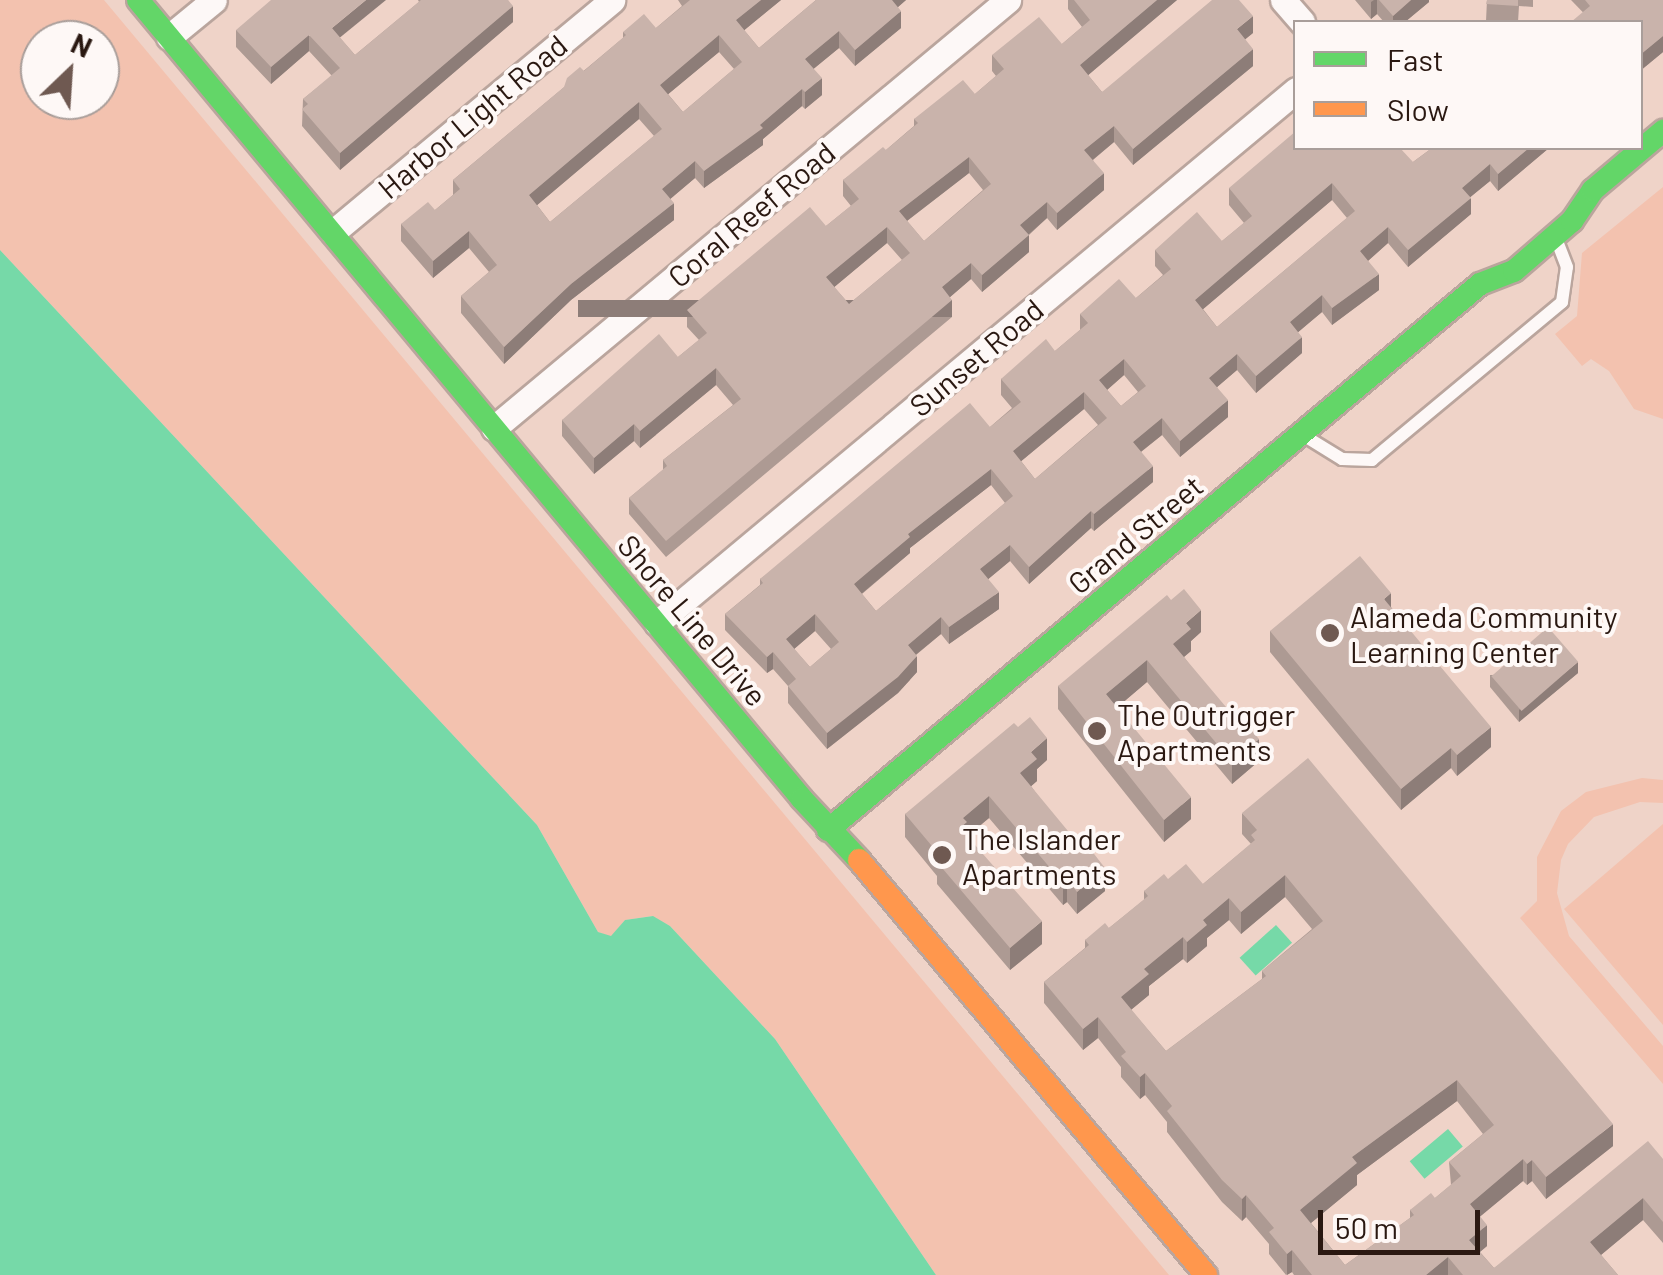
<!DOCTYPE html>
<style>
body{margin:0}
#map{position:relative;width:1663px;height:1275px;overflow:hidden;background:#efd3c8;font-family:Barlow,sans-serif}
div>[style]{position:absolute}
.green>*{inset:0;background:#f3c2af}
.water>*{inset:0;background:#76d9a8;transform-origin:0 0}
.roads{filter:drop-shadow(2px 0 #baa59d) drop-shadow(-2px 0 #baa59d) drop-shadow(0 2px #baa59d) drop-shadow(0 -2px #baa59d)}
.lane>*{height:12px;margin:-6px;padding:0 6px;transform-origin:6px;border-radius:6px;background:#fdf8f7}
.street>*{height:25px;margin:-12.5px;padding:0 12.5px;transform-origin:12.5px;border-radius:12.5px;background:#fdf8f7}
.fast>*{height:22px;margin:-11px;padding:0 11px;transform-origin:11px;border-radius:11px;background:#63d668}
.slow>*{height:22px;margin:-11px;padding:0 11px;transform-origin:11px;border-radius:11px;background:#ff974d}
.wall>*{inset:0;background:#ad9a93}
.shaded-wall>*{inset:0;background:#8d7d78;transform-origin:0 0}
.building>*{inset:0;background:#c9b3ab;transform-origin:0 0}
.dots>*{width:28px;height:28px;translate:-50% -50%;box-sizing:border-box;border:5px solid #fef8f6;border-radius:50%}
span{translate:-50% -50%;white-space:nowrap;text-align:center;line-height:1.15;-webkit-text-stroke:8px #fef8f6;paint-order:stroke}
.street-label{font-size:30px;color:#2a1811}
.poi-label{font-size:30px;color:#2a1811}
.left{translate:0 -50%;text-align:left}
.legend{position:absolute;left:1293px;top:20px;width:350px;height:130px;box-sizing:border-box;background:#fef8f6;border:2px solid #a99e9a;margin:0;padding:12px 18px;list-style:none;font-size:30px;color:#2a1811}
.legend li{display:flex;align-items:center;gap:20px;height:50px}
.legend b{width:50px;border:2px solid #a99e9a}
.north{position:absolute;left:20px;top:20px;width:100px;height:100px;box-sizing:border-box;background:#fef8f6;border:2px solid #a99e9a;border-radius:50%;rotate:25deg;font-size:28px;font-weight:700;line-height:40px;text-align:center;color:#2a1811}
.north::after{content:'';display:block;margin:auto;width:35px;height:45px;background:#6f5951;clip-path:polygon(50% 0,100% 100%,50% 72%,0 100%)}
.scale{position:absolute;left:1318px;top:1210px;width:162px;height:45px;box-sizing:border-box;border:5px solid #2a1811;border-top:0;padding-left:12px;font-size:30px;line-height:35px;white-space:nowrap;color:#2a1811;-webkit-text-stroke:8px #fef8f6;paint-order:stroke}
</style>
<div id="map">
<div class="green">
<div style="clip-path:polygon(evenodd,0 0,104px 0,1169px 1275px,936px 1275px,775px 1039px,670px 926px,652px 916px,625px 920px,611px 937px,598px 932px,537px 825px,0 250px,0 0,40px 40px,100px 40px,100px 100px,40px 100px,40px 40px)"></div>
<div style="clip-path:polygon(1663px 187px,1663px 419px,1634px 409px,1609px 371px,1591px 359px,1582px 366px,1555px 334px,1577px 316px,1582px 253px)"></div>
<div style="clip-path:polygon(1642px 778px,1663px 780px,1663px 803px,1640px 802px,1594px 817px,1568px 844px,1561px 860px,1557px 893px,1569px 936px,1663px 1046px,1663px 1084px,1520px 918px,1537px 901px,1537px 857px,1561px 811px,1586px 792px)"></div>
<div style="clip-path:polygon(1663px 824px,1663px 1025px,1564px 909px)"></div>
</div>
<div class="water">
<div style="clip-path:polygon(0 250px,537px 825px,598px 932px,611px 936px,625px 920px,653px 916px,670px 926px,775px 1039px,936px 1275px,0 1275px)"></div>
<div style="left:1276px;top:925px;width:24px;height:49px;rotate:48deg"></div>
<div style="left:1448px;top:1129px;width:23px;height:50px;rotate:50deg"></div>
</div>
<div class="roads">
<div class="lane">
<div style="left:1303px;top:435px;width:46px;rotate:31.6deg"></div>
<div style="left:1342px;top:459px;width:30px;rotate:2deg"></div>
<div style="left:1372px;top:460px;width:247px;rotate:-39.7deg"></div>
<div style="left:1562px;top:302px;width:35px;rotate:-82deg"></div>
<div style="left:1567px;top:267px;width:31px;rotate:-111deg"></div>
</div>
<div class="street">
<div style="left:1283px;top:0;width:29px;rotate:49deg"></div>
<div style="left:169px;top:37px;width:58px;rotate:-39.4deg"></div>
<div style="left:333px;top:232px;width:363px;rotate:-39.7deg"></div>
<div style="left:494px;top:428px;width:669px;rotate:-39.78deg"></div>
<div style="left:657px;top:623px;width:832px;rotate:-39.83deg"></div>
</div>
<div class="fast">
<div style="left:138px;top:0;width:1039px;rotate:50.27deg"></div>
<div style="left:802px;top:799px;width:83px;rotate:46.9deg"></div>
<div style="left:828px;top:830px;width:850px;rotate:-39.94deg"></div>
<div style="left:1480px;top:284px;width:36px;rotate:-21deg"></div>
<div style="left:1514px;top:271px;width:77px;rotate:-40.8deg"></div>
<div style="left:1572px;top:221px;width:37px;rotate:-56deg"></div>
<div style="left:1593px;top:190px;width:92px;rotate:-40.1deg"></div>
</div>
<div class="slow">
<div style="left:859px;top:860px;width:541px;rotate:50.1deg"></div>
</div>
</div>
<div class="wall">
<div style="clip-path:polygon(418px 0,508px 0,513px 22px,340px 170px,302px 126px,303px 99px,332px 76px,309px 51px,271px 84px,236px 47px,236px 30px,340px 38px,355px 55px,419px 2px)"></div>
<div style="clip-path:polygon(evenodd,678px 0,781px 0,744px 30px,759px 48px,816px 0,906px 0,898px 7px,901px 28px,855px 66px,839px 48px,813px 69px,822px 95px,805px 109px,802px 106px,763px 139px,763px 145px,704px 188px,695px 178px,670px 199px,674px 220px,571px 300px,504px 364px,461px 313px,461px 296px,489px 272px,469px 248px,433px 278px,401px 241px,401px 224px,435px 210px,453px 195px,453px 180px,623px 38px,623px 32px,656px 28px,682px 6px,678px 0,719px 52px,734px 69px,683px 112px,668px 94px,719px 52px,678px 0,639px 119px,654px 136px,550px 222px,537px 205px,639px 119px)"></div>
<div style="clip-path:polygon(evenodd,1068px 0,1177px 0,1088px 75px,1102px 92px,1253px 33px,1245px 39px,1253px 66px,1133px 165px,1114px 142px,1093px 160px,1104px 190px,1057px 230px,1047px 218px,1029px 235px,1029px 252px,982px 292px,971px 279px,950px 297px,952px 317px,666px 557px,629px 514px,629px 498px,663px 470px,663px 460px,733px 405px,716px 385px,640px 448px,634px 441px,594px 474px,562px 436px,562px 420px,678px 357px,699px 340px,687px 327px,687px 310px,826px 226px,851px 206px,843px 196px,843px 180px,886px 150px,914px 126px,914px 119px,975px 94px,996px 76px,992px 71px,992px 55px,1062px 44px,1082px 27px,1068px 9px,1068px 0,969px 173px,983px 190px,924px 241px,907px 221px,969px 173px,1068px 0,887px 243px,902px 260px,849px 304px,834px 287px,887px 243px)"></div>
<div style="clip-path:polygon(1355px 0,1429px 0,1429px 2px,1405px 22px,1384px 22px,1377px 14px,1371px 19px)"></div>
<div style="clip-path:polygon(1487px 0,1533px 0,1533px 7px,1519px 6px,1518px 22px,1486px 21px)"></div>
<div style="clip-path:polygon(1571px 0,1663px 0,1663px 52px,1640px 71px)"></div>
<div style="clip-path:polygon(evenodd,1432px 148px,1549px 148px,1498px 191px,1490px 181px,1470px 197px,1471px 214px,1408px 267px,1388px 243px,1368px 261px,1379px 290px,1332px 325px,1322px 312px,1298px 332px,1302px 353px,1256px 393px,1237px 370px,1217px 387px,1228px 417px,1180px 457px,1162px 435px,1141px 452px,1153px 482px,1094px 531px,1091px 528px,1029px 584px,1010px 561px,988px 579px,999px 609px,949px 644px,941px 634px,916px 655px,917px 672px,898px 693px,827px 749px,788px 703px,788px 686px,773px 669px,767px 673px,725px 630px,725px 614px,760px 585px,760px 579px,990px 427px,1012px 408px,1001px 395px,1001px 379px,1055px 351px,1080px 330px,1080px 314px,1136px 298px,1163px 275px,1155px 266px,1155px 250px,1222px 241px,1244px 223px,1229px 205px,1229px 188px,1413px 162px,1432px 148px,1332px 200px,1347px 218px,1217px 327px,1203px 309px,1332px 200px,1432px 148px,1124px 375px,1138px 392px,1121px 406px,1107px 390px,1124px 375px,1432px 148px,1084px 409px,1098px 425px,1035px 479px,1021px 461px,1084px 409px,1432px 148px,991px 485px,1005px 503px,876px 611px,862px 594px,910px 553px,910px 548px,991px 485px,1432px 148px,815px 631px,831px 649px,810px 667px,794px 649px,815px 631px)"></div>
<div style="clip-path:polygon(1391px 607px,1491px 747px,1457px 776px,1451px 768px,1401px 810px,1270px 652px,1270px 631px)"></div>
<div style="clip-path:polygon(1201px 632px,1191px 641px,1191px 651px,1184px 657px,1259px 761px,1232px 784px,1147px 682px,1116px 708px,1191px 819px,1164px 842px,1058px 709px,1058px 686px)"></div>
<div style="clip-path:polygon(1578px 673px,1519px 722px,1490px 687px,1490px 675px)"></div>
<div style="clip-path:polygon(1047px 760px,1037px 769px,1037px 781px,1031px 786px,1105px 891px,1077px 914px,1067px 902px,1063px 905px,989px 818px,967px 837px,1042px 944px,1010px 970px,937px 884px,937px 876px,905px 837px,905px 814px)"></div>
<div style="clip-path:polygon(evenodd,1242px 813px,1613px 1146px,1546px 1199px,1532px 1181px,1527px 1185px,1523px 1181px,1480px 1216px,1487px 1246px,1480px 1252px,1494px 1268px,1663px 1159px,1663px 1243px,1643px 1220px,1601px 1255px,1618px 1275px,1294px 1275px,1292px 1272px,1286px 1275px,1269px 1254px,1269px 1244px,1246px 1217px,1242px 1221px,1222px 1202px,1167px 1132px,1167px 1122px,1145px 1095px,1140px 1099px,1121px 1077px,1121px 1067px,1098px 1038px,1083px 1050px,1044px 1003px,1044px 982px,1085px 948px,1085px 940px,1109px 928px,1144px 900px,1144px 891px,1168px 879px,1203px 884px,1251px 844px,1242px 834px,1242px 813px,1285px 897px,1312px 929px,1262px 971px,1262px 979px,1166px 1051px,1131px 1010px,1149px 995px,1149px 986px,1183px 959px,1187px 963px,1207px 946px,1207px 938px,1229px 920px,1241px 934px,1285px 897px,1242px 813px,1457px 1101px,1483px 1134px,1449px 1162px,1451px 1185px,1435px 1198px,1410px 1210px,1410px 1218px,1345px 1265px,1311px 1223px,1357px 1185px,1357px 1175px,1457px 1101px)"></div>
</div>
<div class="shaded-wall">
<div style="clip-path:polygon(366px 0,386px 0,332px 44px,332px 28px)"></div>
<div style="clip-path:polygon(761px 0,781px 0,736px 37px,736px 20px)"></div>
<div style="clip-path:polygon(890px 0,906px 0,890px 14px)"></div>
<div style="clip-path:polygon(1157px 0,1177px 0,1080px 82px,1080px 65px)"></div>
<div style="clip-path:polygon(1374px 0,1377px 0,1377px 14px,1371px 19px,1371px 2px)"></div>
<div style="clip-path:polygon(1411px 0,1429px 0,1429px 2px,1405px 22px,1393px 22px,1393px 16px)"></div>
<div style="clip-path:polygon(513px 6px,513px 22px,340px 170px,340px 153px)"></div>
<div style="clip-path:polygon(901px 11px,901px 28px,855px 66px,855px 50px)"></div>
<div style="clip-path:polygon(1253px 16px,1253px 33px,1237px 46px,1237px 29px)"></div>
<div style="clip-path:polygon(839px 31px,839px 48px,805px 76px,805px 59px)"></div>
<div style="clip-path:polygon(309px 35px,309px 51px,271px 84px,271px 67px)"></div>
<div style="clip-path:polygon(719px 35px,719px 52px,660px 101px,660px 85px)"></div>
<div style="clip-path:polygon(1663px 36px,1663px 52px,1640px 71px,1640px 55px)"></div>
<div style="clip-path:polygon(1253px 49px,1253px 66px,1133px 165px,1133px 149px)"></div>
<div style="clip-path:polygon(822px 78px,822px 95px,805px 109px,805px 92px)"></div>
<div style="clip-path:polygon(802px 89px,802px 106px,763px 139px,763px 145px,704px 188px,704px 171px)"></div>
<div style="clip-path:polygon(639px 102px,639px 119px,529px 212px,529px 195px)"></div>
<div style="clip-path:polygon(1114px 126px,1114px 142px,1084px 167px,1084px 150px)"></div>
<div style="clip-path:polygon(1529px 148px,1549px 148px,1498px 191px,1498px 174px)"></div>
<div style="clip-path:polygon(969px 157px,969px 173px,899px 227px,899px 211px)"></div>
<div style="clip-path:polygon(695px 161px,695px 178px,662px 206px,662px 189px)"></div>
<div style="clip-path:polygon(1490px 164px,1490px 181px,1462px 204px,1462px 188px)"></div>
<div style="clip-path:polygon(1104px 173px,1104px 190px,1057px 230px,1057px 213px)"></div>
<div style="clip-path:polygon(1332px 183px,1332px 200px,1195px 316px,1195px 300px)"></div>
<div style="clip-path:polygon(1471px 198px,1471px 214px,1408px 267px,1408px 250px)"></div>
<div style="clip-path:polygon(1047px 202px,1047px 218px,1020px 242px,1020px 225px)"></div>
<div style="clip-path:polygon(674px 203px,674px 220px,571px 300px,504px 364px,504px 347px,571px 284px)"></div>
<div style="clip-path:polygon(887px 227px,887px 243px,826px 294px,826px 277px)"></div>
<div style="clip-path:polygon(1388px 227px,1388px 243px,1360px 268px,1360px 251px)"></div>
<div style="clip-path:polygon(469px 231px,469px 248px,433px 278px,433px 261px)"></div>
<div style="clip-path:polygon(1029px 235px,1029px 252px,982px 292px,982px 275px)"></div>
<div style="clip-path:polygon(971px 263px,971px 279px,942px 304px,942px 287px)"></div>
<div style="clip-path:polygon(1379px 274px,1379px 290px,1332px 325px,1332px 308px)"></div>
<div style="clip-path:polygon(1322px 295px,1322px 312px,1290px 339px,1290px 322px)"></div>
<div style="left:952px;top:300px;width:17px;height:374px;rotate:90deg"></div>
<div style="clip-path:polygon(1302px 337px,1302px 353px,1256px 393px,1256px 376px)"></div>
<div style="clip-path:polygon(1237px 354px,1237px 370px,1209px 394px,1209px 378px)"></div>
<div style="clip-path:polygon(1124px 359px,1124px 375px,1099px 397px,1099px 380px)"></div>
<div style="clip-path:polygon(716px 368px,716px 385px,640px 448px,640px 431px)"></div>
<div style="clip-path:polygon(1084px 392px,1084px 409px,1013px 468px,1013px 451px)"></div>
<div style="clip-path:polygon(1228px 400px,1228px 417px,1180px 457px,1180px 441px)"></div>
<div style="clip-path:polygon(1162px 418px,1162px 435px,1133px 458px,1133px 442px)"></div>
<div style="clip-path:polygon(634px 424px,634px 441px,594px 474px,594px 458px)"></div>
<div style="clip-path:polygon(1153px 466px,1153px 482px,1094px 531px,1094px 514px)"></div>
<div style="clip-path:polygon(991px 469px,991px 485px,910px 548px,910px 553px,854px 600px,854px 584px,908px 534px)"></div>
<div style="clip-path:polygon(1091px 511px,1091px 528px,1029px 584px,1029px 567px)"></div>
<div style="clip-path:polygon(1010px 545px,1010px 561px,980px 586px,980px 569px)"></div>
<div style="clip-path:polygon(999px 592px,999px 609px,949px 644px,949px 627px)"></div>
<div style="clip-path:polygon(1391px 593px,1391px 613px,1384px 599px)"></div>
<div style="clip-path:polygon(1201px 610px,1201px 632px,1191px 641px,1191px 651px,1173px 666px,1173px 644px,1186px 623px)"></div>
<div style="clip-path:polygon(815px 614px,815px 631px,786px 656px,786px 639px)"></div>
<div style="clip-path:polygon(941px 617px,941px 634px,908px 661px,908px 645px)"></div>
<div style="clip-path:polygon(773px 652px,773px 669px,767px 673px,767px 657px)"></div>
<div style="clip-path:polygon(917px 656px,917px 672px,898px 693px,827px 749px,827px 733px)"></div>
<div style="clip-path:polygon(1147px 660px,1147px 682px,1106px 717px,1106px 694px)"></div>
<div style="clip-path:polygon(1578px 662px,1578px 673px,1519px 722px,1519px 710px)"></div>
<div style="clip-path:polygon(1491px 727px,1491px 747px,1457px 776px,1457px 755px)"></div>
<div style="clip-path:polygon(1047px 738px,1047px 760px,1037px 769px,1037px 781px,1020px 796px,1020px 773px,1031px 752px)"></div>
<div style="clip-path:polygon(1259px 739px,1259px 761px,1232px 784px,1232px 762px)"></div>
<div style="clip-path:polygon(1451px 748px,1451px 768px,1401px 810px,1401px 789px)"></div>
<div style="clip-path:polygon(989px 796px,989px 818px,967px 836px,960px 828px,963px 818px)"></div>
<div style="clip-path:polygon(1191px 797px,1191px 819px,1164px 842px,1164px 820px)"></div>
<div style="clip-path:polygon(1105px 868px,1105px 891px,1077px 914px,1077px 892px)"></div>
<div style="clip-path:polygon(1285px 875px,1285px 897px,1241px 934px,1241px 912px)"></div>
<div style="clip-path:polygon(1067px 879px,1067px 902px,1063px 905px,1063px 883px)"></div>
<div style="clip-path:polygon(1229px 898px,1229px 920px,1207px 938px,1207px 946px,1187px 963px,1187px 942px,1203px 920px)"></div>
<div style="clip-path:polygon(1042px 921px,1042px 944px,1010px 970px,1010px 948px)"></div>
<div style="clip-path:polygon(1183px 937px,1183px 959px,1149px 986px,1149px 995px,1121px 1018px,1121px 997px,1144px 969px)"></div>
<div style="clip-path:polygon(1098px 1017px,1098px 1038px,1083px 1050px,1083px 1029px)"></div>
<div style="clip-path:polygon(1145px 1073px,1145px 1095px,1140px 1099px,1140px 1077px)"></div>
<div style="clip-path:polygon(1457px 1080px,1457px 1101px,1357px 1175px,1357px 1185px,1300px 1232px,1300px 1210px,1352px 1157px)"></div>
<div style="clip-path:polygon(1613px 1124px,1613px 1146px,1546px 1199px,1546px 1177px)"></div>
<div style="clip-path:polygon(1523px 1159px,1523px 1181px,1470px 1225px,1470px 1204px)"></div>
<div style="clip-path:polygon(1532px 1160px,1532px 1181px,1527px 1185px,1527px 1164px)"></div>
<div style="clip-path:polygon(1246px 1195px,1246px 1217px,1242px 1221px,1242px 1199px)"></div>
<div style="clip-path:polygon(1643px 1198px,1643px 1220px,1590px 1264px,1590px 1242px)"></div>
<div style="clip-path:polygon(1487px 1225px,1487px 1246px,1469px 1261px,1469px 1240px)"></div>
<div style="clip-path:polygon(1292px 1250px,1292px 1272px,1287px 1275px,1287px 1254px)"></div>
<div style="clip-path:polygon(1448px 1257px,1448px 1275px,1426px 1275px)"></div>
</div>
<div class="building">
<div style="clip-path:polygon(271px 0,366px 0,332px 28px,355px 55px,421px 0,508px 0,513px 6px,340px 153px,302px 109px,308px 104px,303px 99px,340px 68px,309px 35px,271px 67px,236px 30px)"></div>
<div style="clip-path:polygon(evenodd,690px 0,761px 0,736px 20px,759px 48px,816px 0,892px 0,901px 11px,855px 50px,839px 31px,805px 59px,822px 78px,805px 92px,802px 89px,760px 125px,763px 128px,704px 171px,695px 161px,662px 189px,674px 203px,571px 284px,504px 347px,461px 296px,497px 265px,469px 231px,433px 261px,401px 224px,428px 202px,435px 210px,460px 189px,453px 180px,564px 87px,567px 78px,580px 67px,584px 71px,626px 35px,623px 32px,644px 14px,656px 28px,690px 0,719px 35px,742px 62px,683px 112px,660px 85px,719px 35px,690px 0,639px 102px,662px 129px,550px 222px,529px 195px,639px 102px)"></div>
<div style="clip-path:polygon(evenodd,1074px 0,1157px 0,1080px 65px,1102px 92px,1212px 0,1239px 0,1253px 16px,1237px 29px,1253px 49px,1133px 149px,1114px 126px,1084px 150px,1104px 173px,1057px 213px,1047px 202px,1020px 225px,1029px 235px,982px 275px,971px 263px,942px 287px,952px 300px,666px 541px,629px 498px,667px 466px,663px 460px,741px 399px,716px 368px,640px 431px,634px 424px,594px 458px,562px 420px,659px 334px,678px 357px,707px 333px,687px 310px,810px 207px,826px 226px,859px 199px,843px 180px,883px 147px,886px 150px,918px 123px,914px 119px,963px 80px,975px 94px,1004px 69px,992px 55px,1039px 17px,1062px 44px,1090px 20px,1074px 0,969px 157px,991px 184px,924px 241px,899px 211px,969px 157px,1074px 0,887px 227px,910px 253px,849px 304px,826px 277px,887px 227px)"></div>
<div style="clip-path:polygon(1379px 0,1411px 0,1393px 16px)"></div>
<div style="clip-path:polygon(1487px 0,1518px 0,1518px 6px,1486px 4px)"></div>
<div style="clip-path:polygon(1585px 0,1663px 0,1663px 36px,1640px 55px,1640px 22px,1571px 22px,1590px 6px)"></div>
<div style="clip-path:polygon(evenodd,1296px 131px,1296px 148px,1400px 148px,1413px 162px,1432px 148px,1529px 148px,1498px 174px,1490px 164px,1462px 188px,1471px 198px,1408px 250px,1388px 227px,1360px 251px,1379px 274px,1332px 308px,1322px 295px,1290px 322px,1302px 337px,1256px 376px,1237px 354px,1209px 378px,1228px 400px,1180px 441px,1162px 418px,1133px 442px,1153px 466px,1094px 514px,1091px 511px,1029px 567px,1010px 545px,980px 569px,999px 592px,949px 627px,941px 617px,908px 645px,917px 656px,898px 677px,827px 733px,788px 686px,796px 679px,773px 652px,767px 657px,725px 614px,763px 583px,760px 579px,970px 403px,990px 427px,1021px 402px,1001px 379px,1046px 339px,1055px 351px,1088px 323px,1080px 314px,1119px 279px,1136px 298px,1171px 269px,1155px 250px,1197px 212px,1222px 241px,1252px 216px,1229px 188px,1296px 131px,1332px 183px,1355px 211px,1217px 327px,1195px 300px,1332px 183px,1296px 131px,1124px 359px,1146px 386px,1121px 406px,1099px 380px,1124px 359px,1296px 131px,1084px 392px,1107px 418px,1035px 479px,1013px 451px,1084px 392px,1296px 131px,991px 469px,1013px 496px,876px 611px,854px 584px,910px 537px,908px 534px,991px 469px,1296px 131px,815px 614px,839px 642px,810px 667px,786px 639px,815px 614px)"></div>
<div style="clip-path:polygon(1360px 556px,1391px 593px,1384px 599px,1491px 727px,1457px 755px,1451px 748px,1401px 789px,1270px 631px)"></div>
<div style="clip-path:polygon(1184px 589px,1201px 610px,1186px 623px,1191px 629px,1173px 644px,1242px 726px,1245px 723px,1259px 739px,1232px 762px,1147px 660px,1106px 694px,1191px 797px,1164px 820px,1058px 686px,1167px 595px,1171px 600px)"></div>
<div style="left:1548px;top:627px;width:46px;height:75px;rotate:49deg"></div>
<div style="clip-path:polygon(1030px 717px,1047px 738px,1031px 752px,1037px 759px,1020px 773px,1087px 854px,1091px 850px,1105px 868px,1077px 892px,1067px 879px,1063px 883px,989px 796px,963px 818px,967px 822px,960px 828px,1042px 921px,1010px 948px,937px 862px,942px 858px,905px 814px,1014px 723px,1018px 727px)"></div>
<div style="clip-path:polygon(evenodd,1308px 758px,1613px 1124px,1546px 1177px,1532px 1160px,1527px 1164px,1523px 1159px,1470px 1204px,1487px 1225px,1469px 1240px,1494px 1268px,1648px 1141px,1663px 1159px,1663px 1222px,1643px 1198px,1590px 1242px,1618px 1275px,1463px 1275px,1448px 1257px,1426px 1275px,1312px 1275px,1292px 1250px,1287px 1254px,1269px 1232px,1274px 1228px,1246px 1195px,1242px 1199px,1222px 1180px,1167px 1111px,1172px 1106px,1145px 1073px,1140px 1077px,1121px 1056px,1126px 1052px,1098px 1017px,1083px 1029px,1044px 982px,1089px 945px,1085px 940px,1105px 923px,1109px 928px,1148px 896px,1144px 891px,1164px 874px,1168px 879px,1186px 864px,1203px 884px,1255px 840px,1251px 835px,1257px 830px,1242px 813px,1308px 758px,1285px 875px,1323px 921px,1262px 971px,1266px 976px,1166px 1051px,1121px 997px,1149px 974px,1144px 969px,1183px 937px,1187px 942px,1207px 925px,1203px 920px,1229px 898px,1241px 912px,1285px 875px,1308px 758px,1457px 1080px,1494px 1125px,1449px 1162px,1461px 1176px,1435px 1198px,1431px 1193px,1410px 1210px,1414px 1215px,1345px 1265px,1300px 1210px,1357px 1163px,1352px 1157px,1457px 1080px)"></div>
</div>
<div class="dots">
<div style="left:1330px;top:633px;background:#6f5951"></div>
<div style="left:1097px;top:731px;background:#6f5951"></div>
<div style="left:942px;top:855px;background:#6f5951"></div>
</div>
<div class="street-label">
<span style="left:472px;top:116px;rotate:-40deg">Harbor Light Road</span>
<span style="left:751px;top:214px;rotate:-40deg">Coral Reef Road</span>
<span style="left:976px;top:357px;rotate:-40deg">Sunset Road</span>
<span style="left:1135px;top:534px;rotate:-40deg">Grand Street</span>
<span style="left:693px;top:620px;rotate:50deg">Shore Line Drive</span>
</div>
<div class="poi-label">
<span class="left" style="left:1350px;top:633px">Alameda Community<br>Learning Center</span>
<span class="left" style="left:1117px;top:731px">The Outrigger<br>Apartments</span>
<span class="left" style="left:962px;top:855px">The Islander<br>Apartments</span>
</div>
<ul class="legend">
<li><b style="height:12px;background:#63d668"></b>Fast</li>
<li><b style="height:12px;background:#ff974d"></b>Slow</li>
</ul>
<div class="north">N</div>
<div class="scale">50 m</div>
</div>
